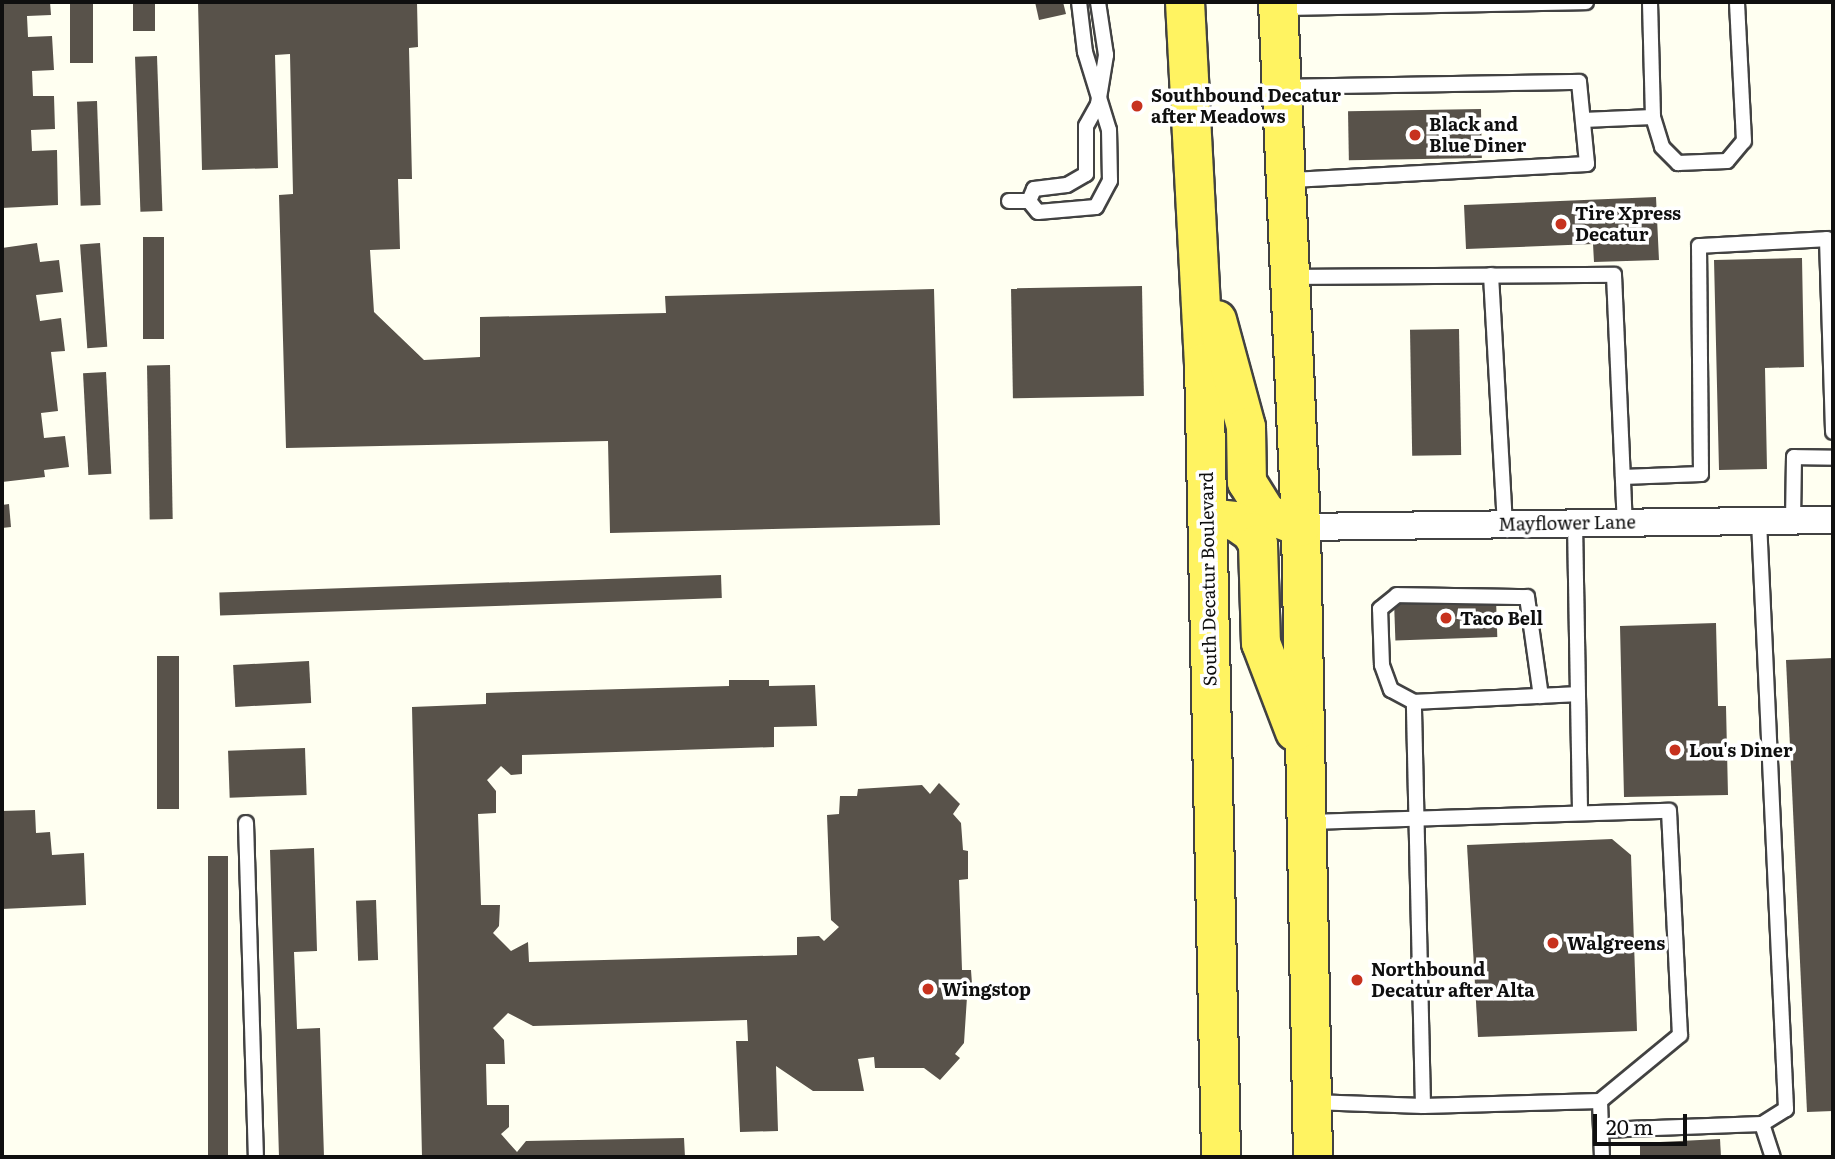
<!DOCTYPE html>
<style>
body{margin:0}
#map{position:relative;width:1835px;height:1159px;overflow:hidden;background:#fffff1;font-family:Literata,serif}
div>[style]{position:absolute}
.building>*{inset:0;background:#58524a;transform-origin:0 0}
.roads{filter:drop-shadow(2px 0 #424242) drop-shadow(-2px 0 #424242) drop-shadow(0 2px #424242) drop-shadow(0 -2px #424242)}
.service>*{height:14px;margin:-7px;padding:0 7px;transform-origin:7px;border-radius:7px;background:#fff}
.minor>*{height:26px;margin:-13px;padding:0 13px;transform-origin:13px;border-radius:13px;background:#fff}
.primary>*{height:38px;margin:-19px;padding:0 19px;transform-origin:19px;border-radius:19px;background:#fff361}
.dots>*{width:19px;height:19px;translate:-50% -50%;box-sizing:border-box;border:4px solid #fff;border-radius:50%}
span{translate:-50% -50%;white-space:nowrap;text-align:center;line-height:1.15;-webkit-text-stroke:7px #fff;paint-order:stroke}
.poi-label{font-size:18px;color:#0f0f0f;font-weight:700}
.left{translate:0 -50%;text-align:left}
.street-label{font-size:18px;color:#0f0f0f}
.frame{position:absolute;inset:0;border:4px solid #0f0f0f;pointer-events:none}
.scale{position:absolute;left:1593px;top:1114px;width:94px;height:32px;box-sizing:border-box;border:4px solid #0f0f0f;border-top:0;padding-left:9px;font-size:21px;line-height:24px;white-space:nowrap;color:#0f0f0f;-webkit-text-stroke:5px #fff;paint-order:stroke}
</style>
<div id="map">
<div class="building">
<div style="clip-path:polygon(2px 2px,50px 2px,51px 15px,27px 16px,28px 37px,52px 36px,54px 70px,32px 71px,33px 96px,54px 96px,55px 129px,31px 130px,32px 151px,57px 150px,58px 205px,2px 208px)"></div>
<div style="left:70px;top:2px;width:23px;height:61px"></div>
<div style="left:133px;top:2px;width:22px;height:29px"></div>
<div style="clip-path:polygon(198px 2px,417px 2px,418px 47px,409px 48px,412px 179px,398px 179px,400px 249px,370px 250px,374px 312px,424px 360px,480px 357px,480px 317px,666px 313px,665px 296px,934px 289px,940px 525px,610px 533px,608px 441px,286px 448px,279px 195px,293px 194px,290px 54px,275px 55px,278px 168px,202px 170px)"></div>
<div style="clip-path:polygon(1035px 2px,1063px 2px,1066px 14px,1039px 20px)"></div>
<div style="left:157px;top:56px;width:155px;height:22px;rotate:88deg"></div>
<div style="left:97px;top:101px;width:104px;height:20px;rotate:88deg"></div>
<div style="left:1481px;top:109px;width:49px;height:133px;rotate:89deg"></div>
<div style="clip-path:polygon(1656px 197px,1659px 260px,1594px 262px,1593px 244px,1466px 249px,1464px 205px)"></div>
<div style="left:143px;top:237px;width:21px;height:102px"></div>
<div style="clip-path:polygon(37px 243px,40px 262px,59px 260px,63px 292px,36px 295px,40px 321px,61px 318px,65px 351px,51px 352px,58px 411px,41px 413px,44px 438px,65px 436px,69px 467px,44px 470px,45px 477px,2px 482px,2px 248px)"></div>
<div style="left:100px;top:243px;width:104px;height:20px;rotate:86deg"></div>
<div style="clip-path:polygon(1802px 258px,1804px 367px,1765px 368px,1767px 469px,1719px 470px,1714px 260px)"></div>
<div style="left:1142px;top:286px;width:110px;height:131px;rotate:89deg"></div>
<div style="left:1459px;top:329px;width:126px;height:49px;rotate:89deg"></div>
<div style="left:170px;top:365px;width:154px;height:23px;rotate:89deg"></div>
<div style="left:106px;top:372px;width:102px;height:23px;rotate:87deg"></div>
<div style="clip-path:polygon(9px 504px,11px 527px,2px 528px,2px 505px)"></div>
<div style="left:721px;top:575px;width:23px;height:502px;rotate:88deg"></div>
<div style="left:1496px;top:599px;width:38px;height:102px;rotate:88deg"></div>
<div style="clip-path:polygon(1716px 623px,1718px 706px,1726px 706px,1728px 795px,1624px 797px,1620px 626px)"></div>
<div style="left:157px;top:656px;width:22px;height:153px"></div>
<div style="clip-path:polygon(1833px 658px,1833px 1111px,1807px 1112px,1786px 660px)"></div>
<div style="left:309px;top:661px;width:42px;height:76px;rotate:87deg"></div>
<div style="clip-path:polygon(729px 680px,769px 680px,769px 686px,815px 685px,817px 726px,774px 727px,774px 747px,522px 755px,522px 774px,511px 775px,501px 766px,487px 780px,496px 791px,496px 813px,478px 814px,481px 905px,500px 905px,499px 926px,493px 933px,511px 951px,528px 942px,529px 962px,797px 955px,797px 937px,819px 936px,824px 941px,839px 927px,831px 920px,827px 815px,839px 814px,840px 796px,857px 796px,858px 789px,922px 785px,930px 794px,939px 783px,960px 804px,953px 814px,961px 823px,963px 850px,968px 851px,968px 879px,959px 880px,962px 970px,971px 970px,973px 998px,967px 997px,964px 1043px,955px 1054px,960px 1058px,940px 1080px,924px 1068px,875px 1068px,874px 1057px,858px 1059px,864px 1091px,813px 1091px,776px 1066px,778px 1131px,740px 1132px,736px 1041px,748px 1041px,747px 1020px,533px 1026px,508px 1013px,493px 1028px,504px 1040px,505px 1064px,486px 1064px,487px 1105px,509px 1105px,509px 1127px,501px 1134px,517px 1152px,526px 1141px,684px 1138px,685px 1157px,422px 1157px,412px 707px,486px 704px,486px 693px,729px 686px)"></div>
<div style="left:305px;top:748px;width:47px;height:77px;rotate:88deg"></div>
<div style="clip-path:polygon(35px 810px,36px 833px,50px 832px,52px 855px,84px 853px,86px 905px,2px 909px,2px 811px)"></div>
<div style="clip-path:polygon(1612px 839px,1631px 855px,1637px 1031px,1478px 1037px,1467px 845px)"></div>
<div style="clip-path:polygon(314px 848px,317px 951px,294px 952px,297px 1029px,320px 1028px,324px 1157px,279px 1157px,270px 850px)"></div>
<div style="left:208px;top:856px;width:20px;height:301px"></div>
<div style="left:376px;top:900px;width:60px;height:20px;rotate:88deg"></div>
<div style="clip-path:polygon(1720px 1139px,1721px 1157px,1640px 1157px,1640px 1143px)"></div>
</div>
<div class="roads">
<div class="service">
<div style="left:1280px;top:8px;width:306px;rotate:-1.1deg"></div>
<div style="left:1282px;top:87px;width:297px;rotate:-1deg"></div>
<div style="left:1579px;top:82px;width:82px;rotate:84.4deg"></div>
<div style="left:1587px;top:164px;width:300px;rotate:176.9deg"></div>
<div style="left:1653px;top:117px;width:31px;rotate:73deg"></div>
<div style="left:1662px;top:147px;width:23px;rotate:45deg"></div>
<div style="left:1678px;top:163px;width:49px;rotate:-2.3deg"></div>
<div style="left:1727px;top:161px;width:26px;rotate:-50deg"></div>
<div style="left:1744px;top:141px;width:139px;rotate:-92.9deg"></div>
<div style="left:1583px;top:120px;width:70px;rotate:-2.5deg"></div>
<div style="left:1653px;top:117px;width:115px;rotate:-91.5deg"></div>
<div style="left:1009px;top:201px;width:20px"></div>
<div style="left:1029px;top:201px;width:14px;rotate:51deg"></div>
<div style="left:1038px;top:212px;width:58px;rotate:-4.9deg"></div>
<div style="left:1096px;top:207px;width:30px;rotate:-62deg"></div>
<div style="left:1110px;top:181px;width:51px;rotate:-91.1deg"></div>
<div style="left:1109px;top:130px;width:82px;rotate:-107.1deg"></div>
<div style="left:1085px;top:52px;width:50px;rotate:-96.8deg"></div>
<div style="left:1029px;top:201px;width:13px;rotate:-67deg"></div>
<div style="left:1034px;top:189px;width:33px;rotate:-7deg"></div>
<div style="left:1067px;top:185px;width:22px;rotate:-30deg"></div>
<div style="left:1086px;top:174px;width:48px;rotate:-90deg"></div>
<div style="left:1086px;top:126px;width:25px;rotate:-61deg"></div>
<div style="left:1098px;top:104px;width:50px;rotate:-80.7deg"></div>
<div style="left:1106px;top:55px;width:54px;rotate:-98.6deg"></div>
<div style="left:1491px;top:275px;width:249px;rotate:86.8deg"></div>
<div style="left:1292px;top:277px;width:322px;rotate:-0.4deg"></div>
<div style="left:1614px;top:275px;width:248px;rotate:87.5deg"></div>
<div style="left:1623px;top:477px;width:78px;rotate:-2.2deg"></div>
<div style="left:1701px;top:474px;width:228px;rotate:-90.5deg"></div>
<div style="left:1699px;top:246px;width:128px;rotate:-3.1deg"></div>
<div style="left:1827px;top:239px;width:193px;rotate:88.2deg"></div>
<div style="left:1759px;top:521px;width:589px;rotate:87.37deg"></div>
<div style="left:1786px;top:1109px;width:28px;rotate:148deg"></div>
<div style="left:1793px;top:521px;width:64px;rotate:-89.1deg"></div>
<div style="left:1794px;top:457px;width:39px;rotate:1deg"></div>
<div style="left:1575px;top:523px;width:290px;rotate:89deg"></div>
<div style="left:1414px;top:702px;width:26px;rotate:-152deg"></div>
<div style="left:1391px;top:690px;width:27px;rotate:-110deg"></div>
<div style="left:1382px;top:665px;width:56px;rotate:-92deg"></div>
<div style="left:1380px;top:609px;width:22px;rotate:-39deg"></div>
<div style="left:1397px;top:595px;width:130px;rotate:0.9deg"></div>
<div style="left:1527px;top:597px;width:100px;rotate:82deg"></div>
<div style="left:1309px;top:822px;width:360px;rotate:-1.8deg"></div>
<div style="left:1669px;top:811px;width:224px;rotate:87.2deg"></div>
<div style="left:1680px;top:1035px;width:104px;rotate:140.5deg"></div>
<div style="left:246px;top:823px;width:334px;rotate:88.3deg"></div>
<div style="left:1312px;top:1102px;width:111px;rotate:2.1deg"></div>
<div style="left:1423px;top:1106px;width:177px;rotate:-1.6deg"></div>
<div style="left:1600px;top:1101px;width:56px;rotate:88deg"></div>
<div style="left:1423px;top:1106px;width:404px;rotate:-91.3deg"></div>
<div style="left:1414px;top:702px;width:164px;rotate:-2.8deg"></div>
<div style="left:1601px;top:1130px;width:161px;rotate:-2.1deg"></div>
<div style="left:1762px;top:1124px;width:35px;rotate:72deg"></div>
</div>
<div class="minor">
<div style="left:1301px;top:527px;width:532px;rotate:-0.75deg"></div>
</div>
<div class="primary">
<div style="left:1185px;top:2px;width:361px;rotate:87deg"></div>
<div style="left:1204px;top:363px;width:794px;rotate:88.77deg"></div>
<div style="left:1278px;top:2px;width:526px;rotate:87.49deg"></div>
<div style="left:1301px;top:527px;width:630px;rotate:88.91deg"></div>
<div style="left:1217px;top:320px;width:111px;rotate:74.8deg"></div>
<div style="left:1246px;top:427px;width:55px;rotate:89deg"></div>
<div style="left:1247px;top:482px;width:38px;rotate:58deg"></div>
<div style="left:1267px;top:514px;width:36px;rotate:21deg"></div>
<div style="left:1207px;top:518px;width:28px;rotate:6deg"></div>
<div style="left:1235px;top:521px;width:19px;rotate:35deg"></div>
<div style="left:1251px;top:532px;width:14px;rotate:60deg"></div>
<div style="left:1258px;top:544px;width:99px;rotate:88.3deg"></div>
<div style="left:1261px;top:643px;width:95px;rotate:69.1deg"></div>
</div>
</div>
<div class="dots">
<div style="left:1137px;top:106px;background:#c7321e"></div>
<div style="left:1415px;top:135px;background:#c7321e"></div>
<div style="left:1561px;top:224px;background:#c7321e"></div>
<div style="left:1446px;top:618px;background:#c7321e"></div>
<div style="left:1675px;top:750px;background:#c7321e"></div>
<div style="left:1553px;top:943px;background:#c7321e"></div>
<div style="left:1357px;top:980px;background:#c7321e"></div>
<div style="left:928px;top:989px;background:#c7321e"></div>
</div>
<div class="poi-label">
<span class="left" style="left:1151px;top:106px">Southbound Decatur<br>after Meadows</span>
<span class="left" style="left:1429px;top:135px">Black and<br>Blue Diner</span>
<span class="left" style="left:1575px;top:224px">Tire Xpress<br>Decatur</span>
<span class="left" style="left:1460px;top:618px">Taco Bell</span>
<span class="left" style="left:1689px;top:750px">Lou's Diner</span>
<span class="left" style="left:1567px;top:943px">Walgreens</span>
<span class="left" style="left:1371px;top:980px">Northbound<br>Decatur after Alta</span>
<span class="left" style="left:942px;top:989px">Wingstop</span>
</div>
<div class="street-label">
<span style="left:1567px;top:523px;rotate:-1deg">Mayflower Lane</span>
<span style="left:1208px;top:579px;rotate:-91deg">South Decatur Boulevard</span>
</div>
<div class="frame"></div>
<div class="scale">20 m</div>
</div>
